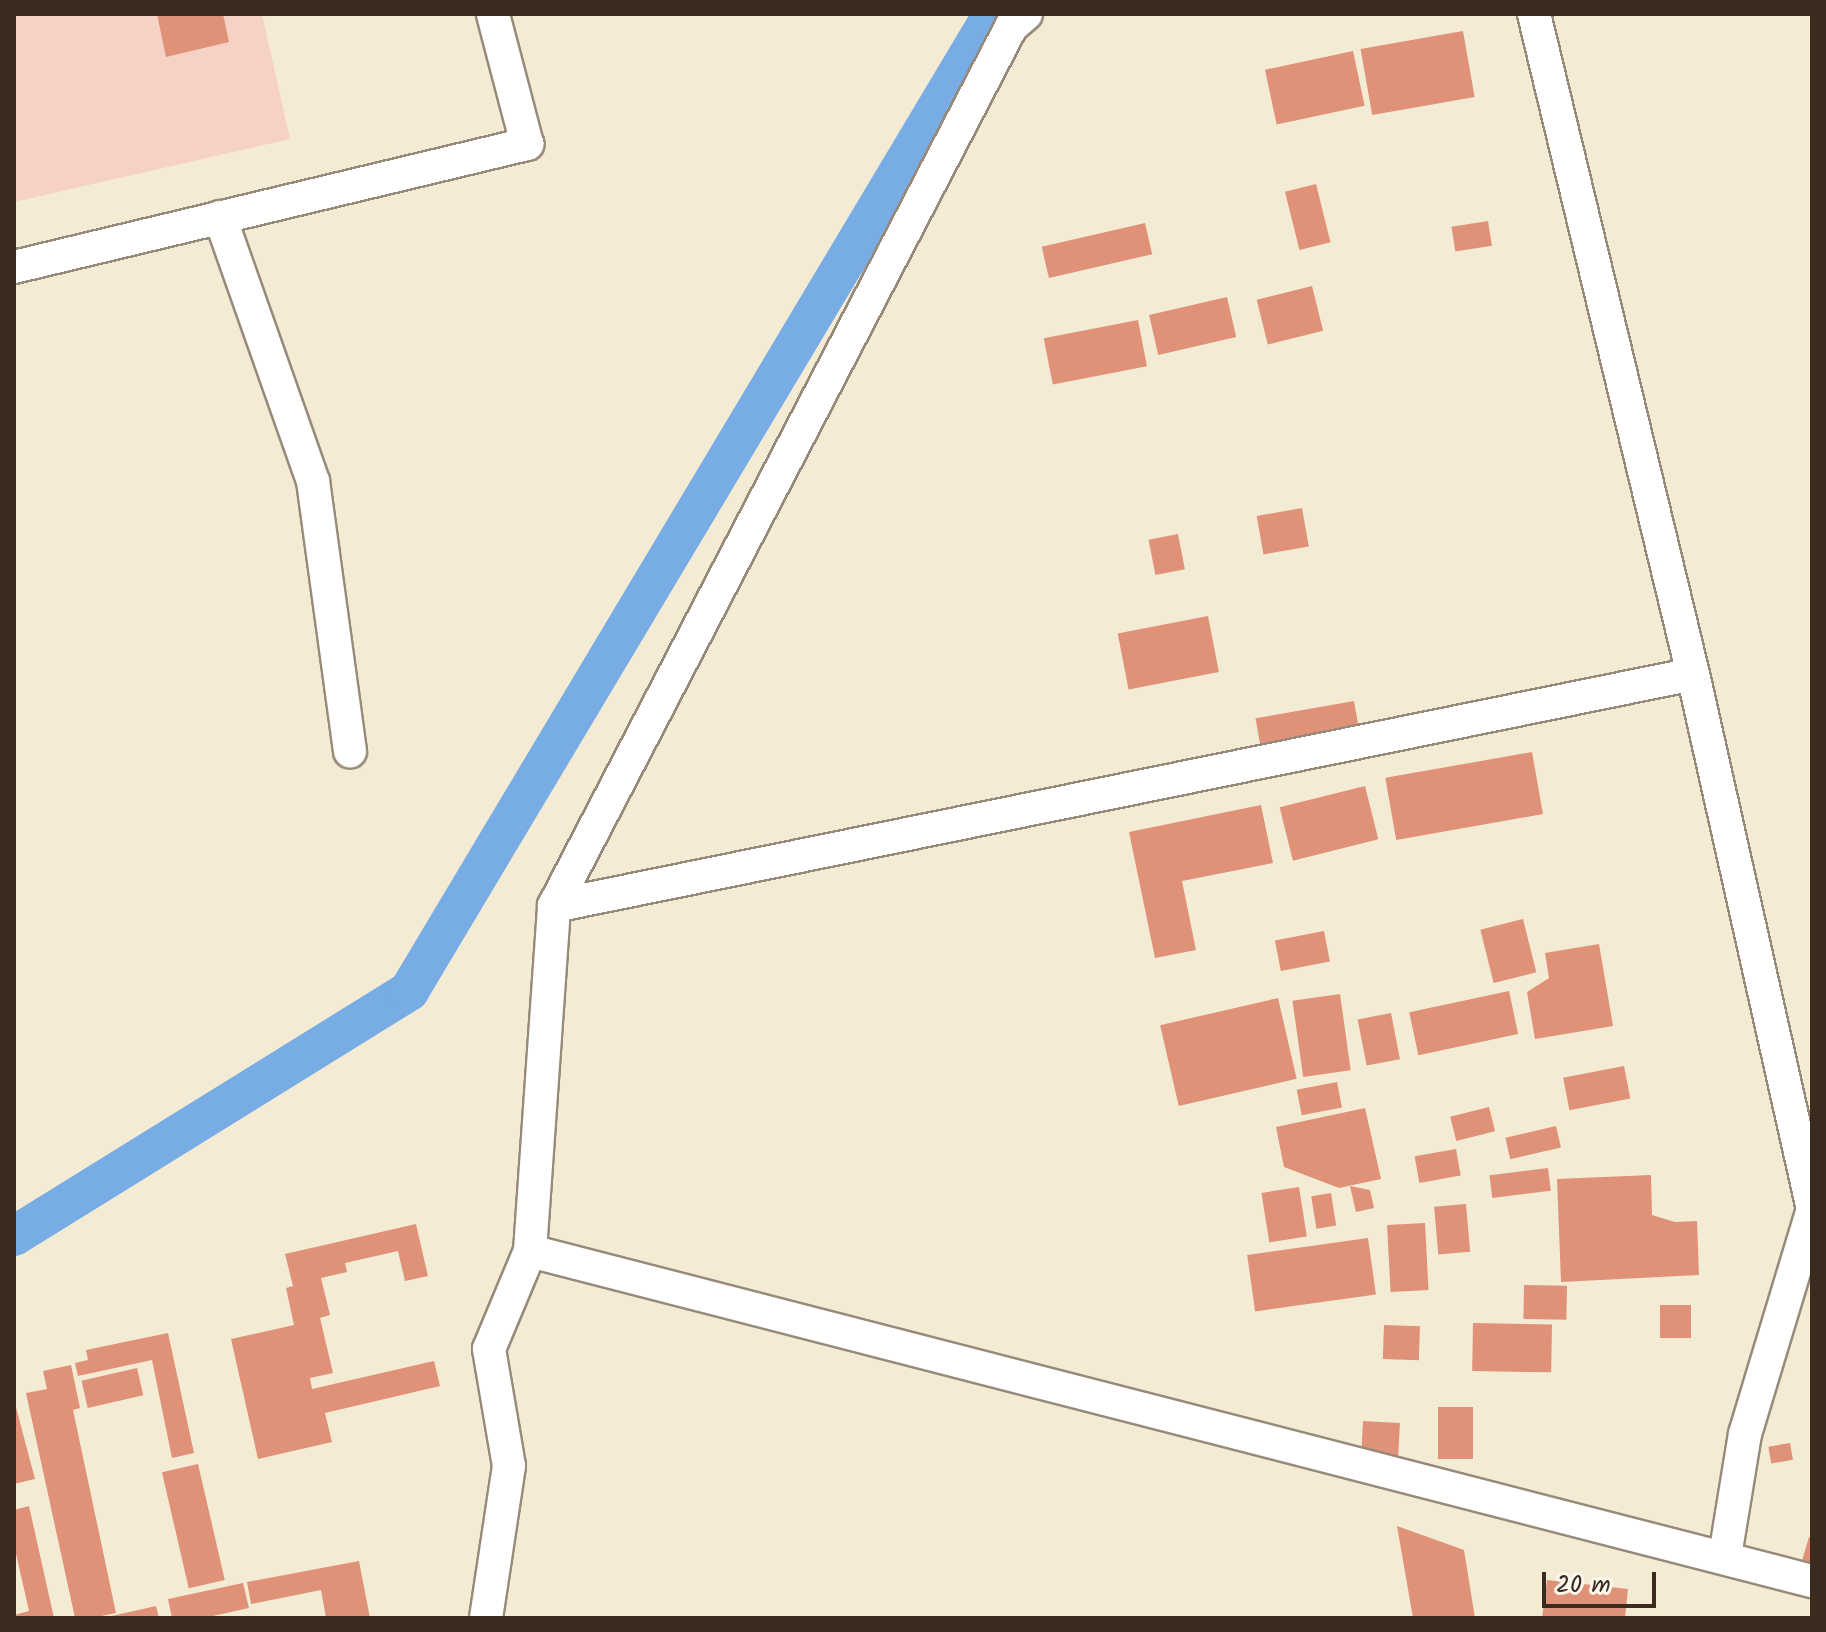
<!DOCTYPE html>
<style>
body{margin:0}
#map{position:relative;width:1826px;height:1632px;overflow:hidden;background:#f4ebd5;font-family:Kalam,sans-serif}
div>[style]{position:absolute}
.built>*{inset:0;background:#f6d1c6}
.canal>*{height:40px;margin:-20px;padding:0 20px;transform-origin:20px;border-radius:20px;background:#78ace5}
.building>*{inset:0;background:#df9278;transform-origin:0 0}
.roads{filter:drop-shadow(2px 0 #988a7a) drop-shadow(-2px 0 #988a7a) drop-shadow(0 2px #988a7a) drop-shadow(0 -2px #988a7a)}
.street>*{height:32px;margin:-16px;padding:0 16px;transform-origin:16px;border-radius:16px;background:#fff}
span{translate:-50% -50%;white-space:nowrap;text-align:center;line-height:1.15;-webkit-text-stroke:6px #fbf7ec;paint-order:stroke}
.frame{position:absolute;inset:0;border:16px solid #3b2a1e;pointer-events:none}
.scale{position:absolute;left:1542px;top:1572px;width:114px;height:36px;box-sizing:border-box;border:4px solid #3b2a1e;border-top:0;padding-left:10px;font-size:24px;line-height:28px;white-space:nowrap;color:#3b2a1e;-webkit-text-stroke:6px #fbf7ec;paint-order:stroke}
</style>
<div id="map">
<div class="built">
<div style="clip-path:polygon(14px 14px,262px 14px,290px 139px,14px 202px)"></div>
</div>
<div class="canal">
<div style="left:14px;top:1236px;width:465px;rotate:-31.8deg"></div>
<div style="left:409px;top:991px;width:1138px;rotate:-59.13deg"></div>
</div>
<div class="building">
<div style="clip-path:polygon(157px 14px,223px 14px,229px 42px,166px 57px)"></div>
<div style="left:1463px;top:31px;width:67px;height:104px;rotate:80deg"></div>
<div style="left:1353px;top:51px;width:56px;height:90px;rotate:78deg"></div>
<div style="left:1316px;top:184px;width:60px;height:32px;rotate:76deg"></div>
<div style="left:1488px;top:221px;width:25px;height:37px;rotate:81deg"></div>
<div style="left:1145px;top:223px;width:32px;height:106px;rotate:77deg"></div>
<div style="left:1312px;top:286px;width:46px;height:57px;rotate:76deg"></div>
<div style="left:1227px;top:297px;width:41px;height:80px;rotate:77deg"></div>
<div style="left:1138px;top:320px;width:47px;height:96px;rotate:79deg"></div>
<div style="left:1302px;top:508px;width:39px;height:46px;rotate:80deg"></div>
<div style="left:1178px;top:534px;width:36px;height:30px;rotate:79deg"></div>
<div style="left:1208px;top:616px;width:57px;height:92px;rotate:79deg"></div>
<div style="left:1354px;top:701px;width:35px;height:100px;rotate:80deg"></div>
<div style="left:1532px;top:752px;width:63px;height:149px;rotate:80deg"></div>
<div style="left:1365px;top:786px;width:55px;height:88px;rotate:76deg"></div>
<div style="clip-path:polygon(1261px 805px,1273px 863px,1182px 881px,1196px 950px,1155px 958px,1129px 832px)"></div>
<div style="left:1523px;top:919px;width:55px;height:44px;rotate:76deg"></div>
<div style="left:1324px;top:931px;width:31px;height:50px;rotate:79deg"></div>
<div style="clip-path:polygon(1599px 944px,1613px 1026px,1535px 1039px,1527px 992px,1549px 978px,1545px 953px)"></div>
<div style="left:1509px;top:991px;width:44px;height:102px;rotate:78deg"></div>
<div style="left:1340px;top:994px;width:77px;height:48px;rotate:82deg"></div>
<div style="left:1278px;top:998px;width:83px;height:121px;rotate:77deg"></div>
<div style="left:1391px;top:1013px;width:47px;height:34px;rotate:79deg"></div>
<div style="left:1624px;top:1066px;width:33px;height:62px;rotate:79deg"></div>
<div style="left:1337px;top:1082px;width:26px;height:41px;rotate:79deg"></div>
<div style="left:1489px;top:1107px;width:25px;height:40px;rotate:76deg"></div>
<div style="clip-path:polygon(1365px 1108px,1381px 1179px,1339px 1188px,1284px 1167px,1276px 1127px)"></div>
<div style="left:1556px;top:1126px;width:22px;height:52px;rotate:77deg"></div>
<div style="left:1456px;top:1149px;width:27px;height:42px;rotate:80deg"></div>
<div style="left:1548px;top:1168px;width:23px;height:59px;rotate:83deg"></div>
<div style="clip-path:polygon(1651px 1175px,1652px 1215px,1675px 1222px,1697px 1221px,1699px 1275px,1561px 1282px,1557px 1179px)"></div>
<div style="clip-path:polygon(1350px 1186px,1370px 1190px,1374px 1208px,1356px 1212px)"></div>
<div style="left:1299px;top:1187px;width:50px;height:38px;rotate:81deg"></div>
<div style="left:1331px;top:1193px;width:33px;height:20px;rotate:81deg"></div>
<div style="left:1466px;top:1204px;width:48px;height:32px;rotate:85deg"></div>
<div style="left:1425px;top:1223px;width:67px;height:38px;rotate:87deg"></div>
<div style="clip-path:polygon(416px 1224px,428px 1276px,405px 1281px,398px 1251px,345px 1263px,347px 1272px,321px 1278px,330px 1315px,320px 1318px,333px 1373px,310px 1378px,312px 1389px,434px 1361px,440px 1386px,325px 1413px,332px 1442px,258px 1459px,231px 1339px,294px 1325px,286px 1288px,293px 1286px,285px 1254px)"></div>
<div style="left:1368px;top:1238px;width:57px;height:122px;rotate:82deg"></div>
<div style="left:1524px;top:1285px;width:43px;height:34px;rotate:1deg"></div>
<div style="left:1691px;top:1305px;width:33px;height:31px;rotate:90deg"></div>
<div style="left:1473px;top:1323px;width:79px;height:48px;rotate:1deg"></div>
<div style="left:1384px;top:1325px;width:36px;height:34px;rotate:2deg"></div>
<div style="clip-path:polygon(168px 1333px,194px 1453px,172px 1458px,152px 1360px,78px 1376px,75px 1363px,88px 1360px,86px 1350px)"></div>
<div style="clip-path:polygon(71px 1365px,80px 1408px,73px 1410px,116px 1613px,92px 1618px,75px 1618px,26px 1393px,47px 1389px,43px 1371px)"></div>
<div style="left:137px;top:1368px;width:28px;height:57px;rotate:77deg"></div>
<div style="clip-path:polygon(14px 1400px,35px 1479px,14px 1484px)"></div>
<div style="left:1438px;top:1407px;width:35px;height:52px"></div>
<div style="left:1363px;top:1421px;width:37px;height:34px;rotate:3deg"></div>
<div style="left:1790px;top:1443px;width:17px;height:22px;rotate:80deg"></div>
<div style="left:198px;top:1464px;width:119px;height:37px;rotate:77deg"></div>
<div style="clip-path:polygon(29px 1506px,54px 1618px,14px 1618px,14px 1615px,29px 1611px,14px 1545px,14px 1510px)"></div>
<div style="clip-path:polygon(1397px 1526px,1464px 1550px,1475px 1618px,1413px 1618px)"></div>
<div style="clip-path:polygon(1809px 1537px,1812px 1538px,1812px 1567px,1801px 1564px)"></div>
<div style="clip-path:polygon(359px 1561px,370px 1618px,326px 1618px,321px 1590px,251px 1604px,247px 1582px)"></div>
<div style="clip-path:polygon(1547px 1580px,1628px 1589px,1625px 1618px,1542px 1618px)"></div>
<div style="clip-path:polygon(243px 1583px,249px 1608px,204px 1618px,172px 1618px,168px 1599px)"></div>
<div style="clip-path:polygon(156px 1606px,159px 1618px,107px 1618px,107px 1617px)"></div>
</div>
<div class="roads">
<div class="street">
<div style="left:1534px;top:14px;width:679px;rotate:76.46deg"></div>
<div style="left:1693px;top:674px;width:544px;rotate:77.37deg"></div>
<div style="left:220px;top:217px;width:280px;rotate:70.6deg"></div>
<div style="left:313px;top:481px;width:273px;rotate:82.2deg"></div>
<div style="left:14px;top:267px;width:528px;rotate:-13.48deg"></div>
<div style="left:527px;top:144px;width:134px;rotate:-104.7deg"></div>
<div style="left:554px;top:906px;width:1162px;rotate:-11.51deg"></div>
<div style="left:530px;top:1251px;width:1324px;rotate:14.44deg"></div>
<div style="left:1725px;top:1556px;width:124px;rotate:-80.7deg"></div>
<div style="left:1745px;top:1434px;width:232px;rotate:-73.2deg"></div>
<div style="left:486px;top:1618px;width:154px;rotate:-81.4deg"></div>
<div style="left:509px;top:1466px;width:119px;rotate:-99.7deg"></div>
<div style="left:489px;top:1349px;width:106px;rotate:-67.3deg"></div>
<div style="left:530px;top:1251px;width:346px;rotate:-86deg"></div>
<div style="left:554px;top:906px;width:991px;rotate:-62.53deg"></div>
<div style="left:1011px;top:27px;width:20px;rotate:-41deg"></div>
</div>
</div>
<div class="frame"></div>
<div class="scale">20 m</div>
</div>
